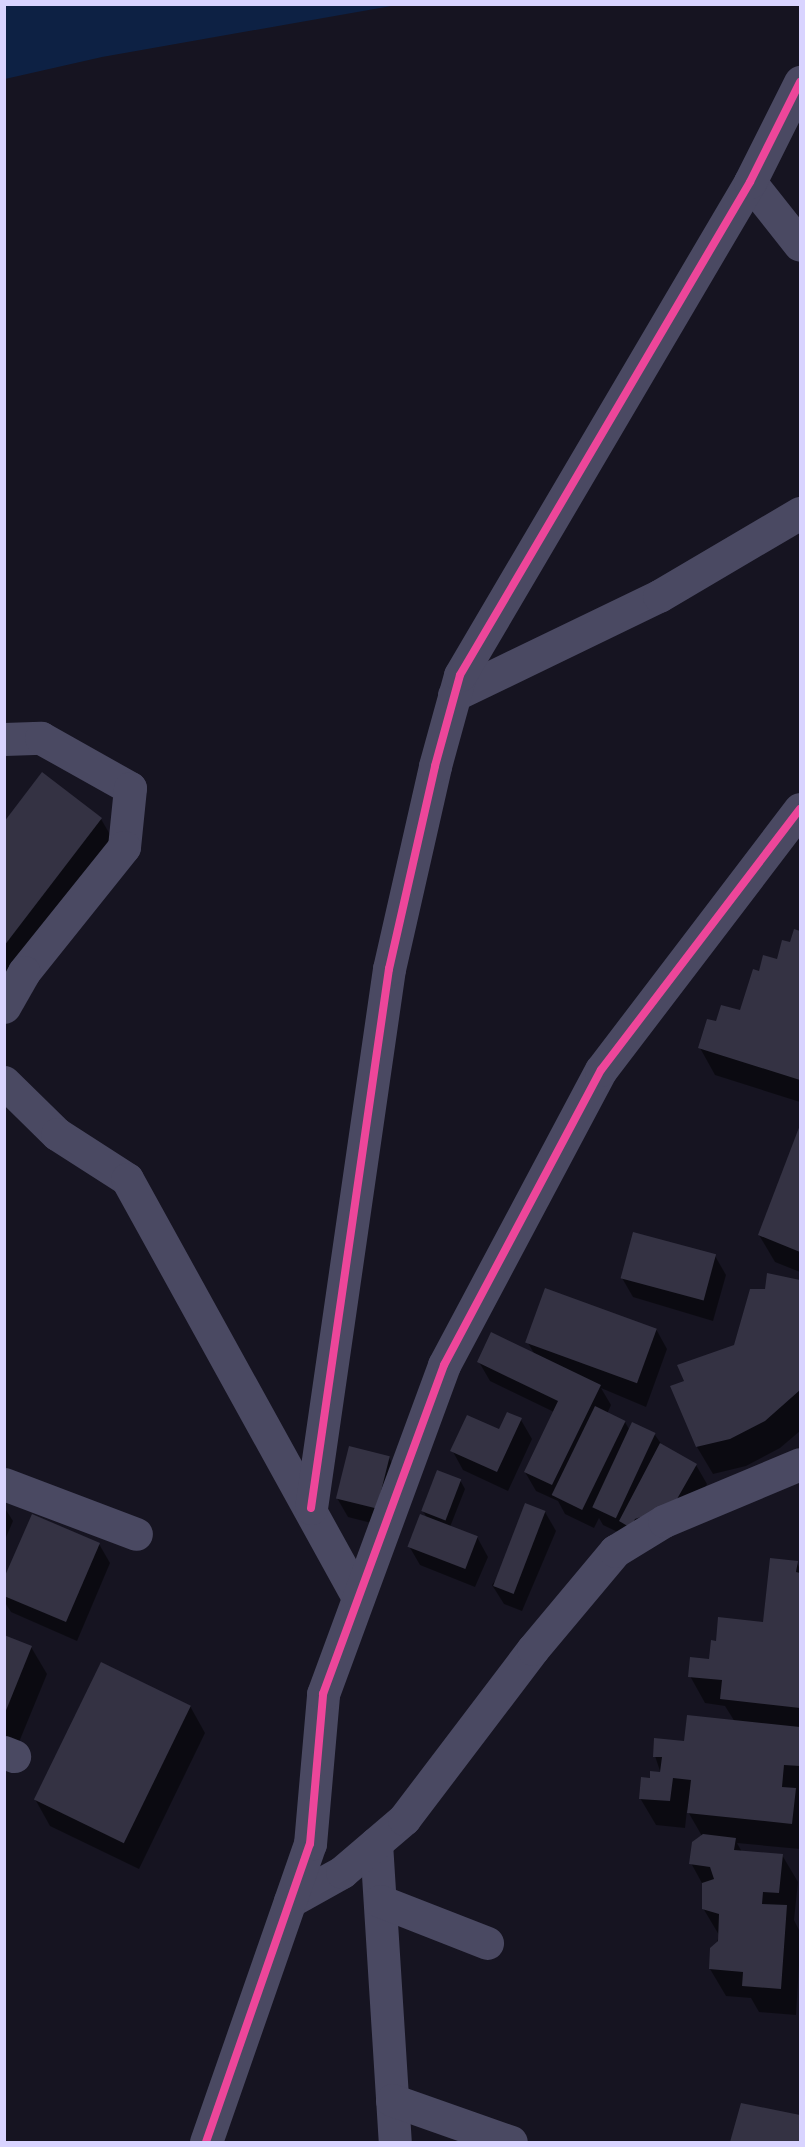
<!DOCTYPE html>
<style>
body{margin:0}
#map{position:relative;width:805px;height:2147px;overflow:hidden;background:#161421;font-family:"Titillium Web",sans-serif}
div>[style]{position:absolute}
.water>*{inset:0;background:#0d2144}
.shadow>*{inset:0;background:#0007}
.building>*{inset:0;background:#343243;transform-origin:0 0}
.minor>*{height:33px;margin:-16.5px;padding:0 16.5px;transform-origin:16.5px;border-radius:16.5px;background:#4a4962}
.cycleway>*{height:8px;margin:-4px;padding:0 4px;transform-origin:4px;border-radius:4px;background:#ed469a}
span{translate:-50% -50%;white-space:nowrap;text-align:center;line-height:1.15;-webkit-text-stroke:4.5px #130f26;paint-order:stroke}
.frame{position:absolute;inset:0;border:6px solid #d9d4ff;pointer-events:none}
</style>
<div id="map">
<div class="water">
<div style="clip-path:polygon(4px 5px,5px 4px,397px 5px,102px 57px,5px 79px)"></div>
</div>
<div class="shadow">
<div style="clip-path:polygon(101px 819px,116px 845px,4px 993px,4px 825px)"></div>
<div style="clip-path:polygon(795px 931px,800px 933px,800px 1102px,715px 1075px,700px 1048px,717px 1023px,741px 1012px,760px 973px,778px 960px,791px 944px)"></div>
<div style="clip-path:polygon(800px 1128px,800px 1272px,775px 1262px,759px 1235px)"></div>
<div style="clip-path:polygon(715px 1256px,726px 1275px,713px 1321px,633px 1297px,622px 1278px)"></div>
<div style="clip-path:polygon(768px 1275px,800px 1281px,800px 1431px,780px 1448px,746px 1466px,713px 1474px,697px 1447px,687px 1382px,735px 1346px,766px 1290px)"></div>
<div style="clip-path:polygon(656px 1329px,667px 1349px,646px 1407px,601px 1388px,611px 1405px,607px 1414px,625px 1422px,630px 1431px,633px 1424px,655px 1435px,662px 1445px,696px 1465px,707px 1484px,680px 1532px,624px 1535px,603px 1525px,599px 1518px,594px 1528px,565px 1514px,558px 1501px,536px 1491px,525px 1472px,554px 1412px,490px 1381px,479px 1362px,535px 1355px,528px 1343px)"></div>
<div style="clip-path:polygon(508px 1414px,521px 1420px,532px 1439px,508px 1491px,463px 1470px,452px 1450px,500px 1431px)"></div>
<div style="clip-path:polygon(389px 1458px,400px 1477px,387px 1527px,348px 1517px,337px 1498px)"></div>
<div style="clip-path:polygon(460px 1480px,465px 1489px,450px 1527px,477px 1537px,488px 1557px,475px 1587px,420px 1565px,409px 1546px,427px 1518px,423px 1511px)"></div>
<div style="clip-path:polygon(4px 1507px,13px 1521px,4px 1542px)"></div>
<div style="clip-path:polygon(545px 1512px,556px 1531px,522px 1611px,504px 1604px,492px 1585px)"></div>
<div style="clip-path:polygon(99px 1544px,110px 1563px,77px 1641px,11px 1612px,4px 1601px,4px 1582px)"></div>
<div style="clip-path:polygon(797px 1563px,800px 1569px,800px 1849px,737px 1843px,742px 1852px,782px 1855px,798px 1882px,794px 1920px,800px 1932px,800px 1949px,796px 2015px,759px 2012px,751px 1998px,726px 1996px,710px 1969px,719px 1935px,703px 1908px,703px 1885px,691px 1863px,702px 1836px,687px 1810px,685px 1828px,656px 1825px,640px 1798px,651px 1779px,661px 1774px,655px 1756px,735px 1722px,725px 1706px,705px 1703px,690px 1676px,710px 1660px,718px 1642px,765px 1624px)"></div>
<div style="clip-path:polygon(4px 1636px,31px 1647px,47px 1674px,17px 1747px,4px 1742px)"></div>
<div style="clip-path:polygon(190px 1706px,205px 1733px,139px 1869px,50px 1826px,35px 1799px)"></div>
<div style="clip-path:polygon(742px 2105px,800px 2117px,800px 2142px,731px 2142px)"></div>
</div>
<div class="building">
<div style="clip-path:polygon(42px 772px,102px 818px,4px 946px,4px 822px)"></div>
<div style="clip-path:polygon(794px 929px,800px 931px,800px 1080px,698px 1048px,707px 1019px,716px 1021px,721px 1005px,740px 1010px,753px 969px,759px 971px,763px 955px,777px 959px,782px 940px,790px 942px)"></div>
<div style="clip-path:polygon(800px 1125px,800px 1252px,758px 1235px)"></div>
<div style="left:633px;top:1232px;width:86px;height:48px;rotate:15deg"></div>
<div style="clip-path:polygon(767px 1273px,800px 1280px,800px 1390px,765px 1421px,730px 1439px,696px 1447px,670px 1386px,684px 1381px,677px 1365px,734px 1345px,750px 1289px,765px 1289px)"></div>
<div style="left:545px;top:1288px;width:119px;height:58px;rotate:20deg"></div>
<div style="clip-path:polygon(491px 1332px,601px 1385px,552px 1485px,524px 1472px,558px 1401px,477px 1362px)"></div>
<div style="left:595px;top:1406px;width:34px;height:99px;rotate:26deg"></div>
<div style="clip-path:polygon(507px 1412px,522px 1418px,497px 1472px,450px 1451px,467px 1415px,499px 1429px)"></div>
<div style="left:632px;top:1422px;width:26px;height:94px;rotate:25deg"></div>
<div style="clip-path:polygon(660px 1443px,697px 1464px,669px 1513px,658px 1511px,635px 1519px,631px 1528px,619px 1521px)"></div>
<div style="left:349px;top:1446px;width:42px;height:54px;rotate:14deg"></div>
<div style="left:437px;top:1470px;width:26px;height:44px;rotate:21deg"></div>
<div style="left:525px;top:1503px;width:22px;height:89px;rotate:21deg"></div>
<div style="clip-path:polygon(32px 1514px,100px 1543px,66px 1622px,4px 1596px,4px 1578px)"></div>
<div style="left:420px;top:1514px;width:62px;height:35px;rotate:21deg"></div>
<div style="clip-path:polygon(770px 1558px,798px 1561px,796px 1572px,800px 1573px,800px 1708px,720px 1699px,722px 1680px,688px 1677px,690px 1657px,709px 1659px,711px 1640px,716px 1641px,718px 1617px,763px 1622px)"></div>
<div style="clip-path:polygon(4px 1635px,32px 1646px,5px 1713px,4px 1713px)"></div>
<div style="left:101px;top:1662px;width:100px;height:153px;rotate:26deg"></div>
<div style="clip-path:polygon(687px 1715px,800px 1727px,800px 1766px,784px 1765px,782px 1787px,796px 1788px,792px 1824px,687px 1813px,691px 1780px,673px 1778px,670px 1801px,639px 1799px,641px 1777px,650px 1778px,650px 1771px,660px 1772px,662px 1757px,653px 1757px,654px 1738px,684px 1741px)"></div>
<div style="clip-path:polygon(703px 1834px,736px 1838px,734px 1850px,783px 1854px,779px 1893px,763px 1892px,762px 1904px,787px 1905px,781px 1989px,742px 1986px,743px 1972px,709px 1969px,710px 1948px,718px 1941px,719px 1914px,702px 1909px,702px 1883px,714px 1879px,710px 1867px,689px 1864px,692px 1842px)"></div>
<div style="clip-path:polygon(741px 2103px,800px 2115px,800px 2142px,730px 2142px)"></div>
</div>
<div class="minor">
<div style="left:750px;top:182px;width:80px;rotate:51.6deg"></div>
<div style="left:454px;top:695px;width:228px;rotate:-25.8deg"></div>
<div style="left:659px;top:596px;width:164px;rotate:-30.5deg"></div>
<div style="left:4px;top:739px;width:37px;rotate:-2deg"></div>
<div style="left:41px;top:738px;width:102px;rotate:29.3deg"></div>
<div style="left:130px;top:788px;width:59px;rotate:95.8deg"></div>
<div style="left:124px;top:847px;width:160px;rotate:128.7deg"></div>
<div style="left:24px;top:972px;width:40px;rotate:119.7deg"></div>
<div style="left:4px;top:1082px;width:74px;rotate:44.5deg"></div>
<div style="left:57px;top:1134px;width:83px;rotate:32.7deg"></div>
<div style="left:127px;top:1179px;width:478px;rotate:61.1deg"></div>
<div style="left:4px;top:1484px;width:141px;rotate:20.7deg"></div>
<div style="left:311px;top:1508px;width:545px;rotate:-81.77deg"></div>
<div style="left:389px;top:969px;width:208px;rotate:-77.2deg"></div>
<div style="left:435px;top:766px;width:94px;rotate:-74.6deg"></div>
<div style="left:460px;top:675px;width:572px;rotate:-59.53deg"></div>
<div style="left:750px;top:182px;width:112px;rotate:-63.4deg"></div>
<div style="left:4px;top:1752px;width:11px;rotate:22deg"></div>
<div style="left:376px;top:1843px;width:300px;rotate:86.4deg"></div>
<div style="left:290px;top:1901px;width:60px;rotate:-29.1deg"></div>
<div style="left:342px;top:1872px;width:82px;rotate:-40.5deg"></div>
<div style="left:404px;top:1819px;width:213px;rotate:-52.8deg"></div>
<div style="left:533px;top:1649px;width:128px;rotate:-50.1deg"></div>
<div style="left:615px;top:1551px;width:57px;rotate:-31.5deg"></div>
<div style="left:664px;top:1521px;width:147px;rotate:-22.7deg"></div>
<div style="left:380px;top:1901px;width:115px;rotate:21.4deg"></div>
<div style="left:392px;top:2100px;width:126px;rotate:19.4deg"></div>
<div style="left:206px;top:2142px;width:316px;rotate:-70.8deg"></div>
<div style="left:310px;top:1844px;width:151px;rotate:-85deg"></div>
<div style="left:323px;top:1694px;width:351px;rotate:-69.8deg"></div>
<div style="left:444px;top:1365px;width:334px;rotate:-62deg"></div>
<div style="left:601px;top:1070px;width:328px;rotate:-52.7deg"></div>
</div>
<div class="cycleway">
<div style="left:311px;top:1508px;width:545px;rotate:-81.77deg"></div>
<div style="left:389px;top:969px;width:208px;rotate:-77.2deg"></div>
<div style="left:435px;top:766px;width:94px;rotate:-74.6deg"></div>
<div style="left:460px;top:675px;width:572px;rotate:-59.53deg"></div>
<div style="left:750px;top:182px;width:112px;rotate:-63.4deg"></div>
<div style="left:206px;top:2142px;width:316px;rotate:-70.8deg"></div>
<div style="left:310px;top:1844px;width:151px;rotate:-85deg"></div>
<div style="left:323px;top:1694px;width:351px;rotate:-69.8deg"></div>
<div style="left:444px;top:1365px;width:334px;rotate:-62deg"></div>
<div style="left:601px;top:1070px;width:328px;rotate:-52.7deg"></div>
</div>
<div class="frame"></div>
</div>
